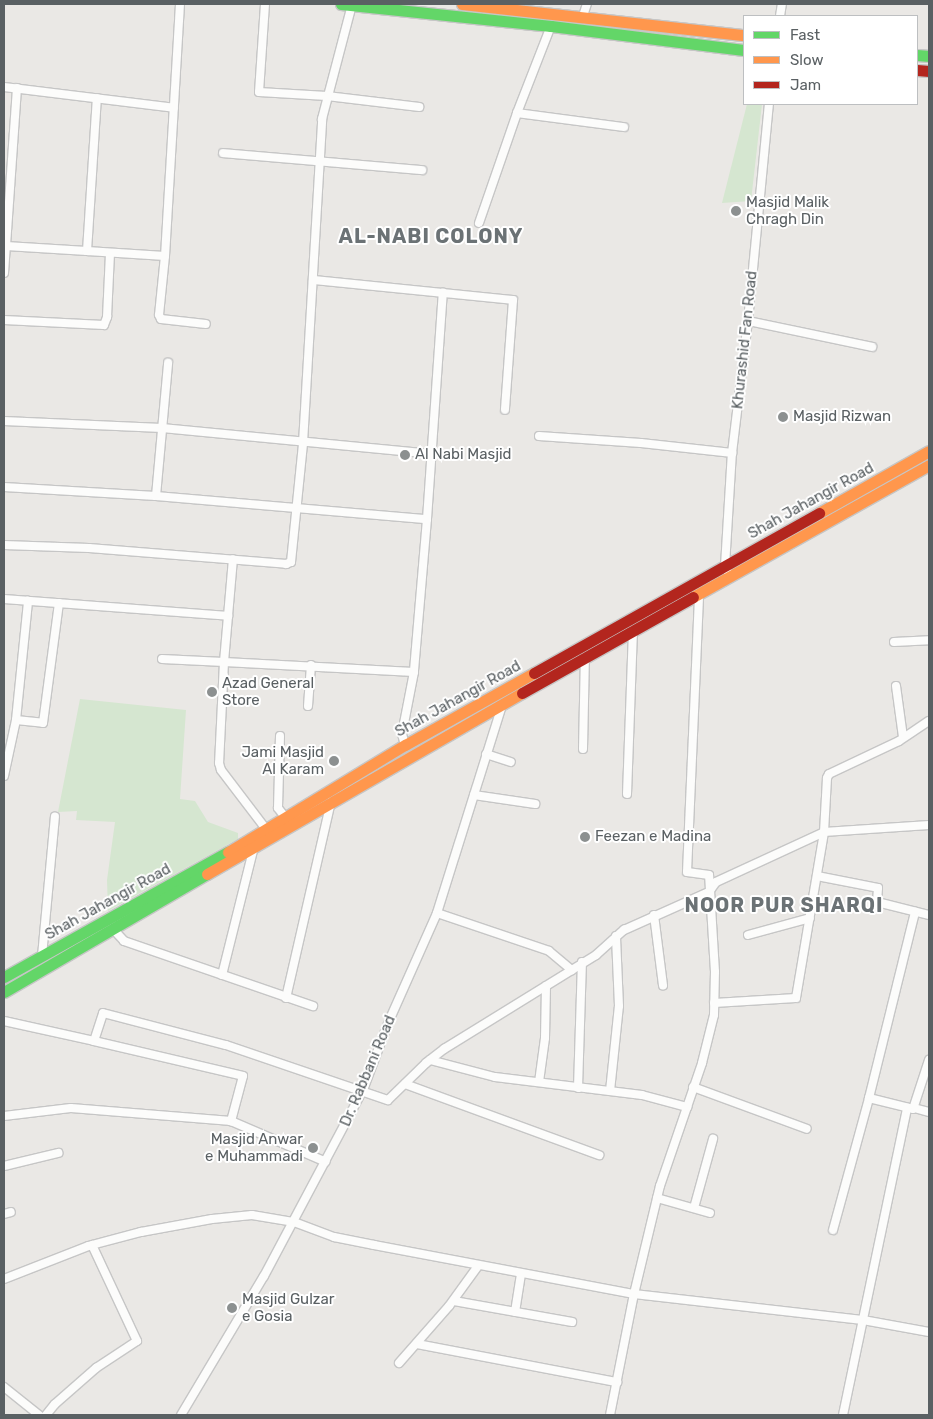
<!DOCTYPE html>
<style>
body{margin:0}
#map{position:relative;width:933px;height:1419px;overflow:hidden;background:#eae8e5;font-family:Rubik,sans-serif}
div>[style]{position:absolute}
.green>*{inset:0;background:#d5e6d0}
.roads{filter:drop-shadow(1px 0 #c6c6c6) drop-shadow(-1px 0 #c6c6c6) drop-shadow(0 1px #c6c6c6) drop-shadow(0 -1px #c6c6c6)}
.street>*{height:8px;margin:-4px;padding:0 4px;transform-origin:4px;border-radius:4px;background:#fcfcfb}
.fast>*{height:11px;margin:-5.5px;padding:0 5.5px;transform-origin:5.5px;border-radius:5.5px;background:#63d668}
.slow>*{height:11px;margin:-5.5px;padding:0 5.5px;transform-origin:5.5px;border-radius:5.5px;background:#ff974d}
.jam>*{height:11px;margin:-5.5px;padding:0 5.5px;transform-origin:5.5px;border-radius:5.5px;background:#b3261e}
.dots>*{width:14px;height:14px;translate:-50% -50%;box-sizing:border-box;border:2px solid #fff;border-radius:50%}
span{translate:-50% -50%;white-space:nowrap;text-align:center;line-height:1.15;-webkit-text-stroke:4px #fff;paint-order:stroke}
.poi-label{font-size:15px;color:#5a6063}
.left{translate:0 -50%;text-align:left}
.right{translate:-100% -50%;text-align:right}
.street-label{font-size:15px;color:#5a6063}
.district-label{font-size:20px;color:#6b7275;font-weight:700;letter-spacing:1px}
.frame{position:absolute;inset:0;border:5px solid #5a6063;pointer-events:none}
.legend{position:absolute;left:743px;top:15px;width:175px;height:90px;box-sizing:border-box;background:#fff;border:1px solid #bdbfc1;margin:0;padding:6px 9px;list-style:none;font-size:15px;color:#5a6063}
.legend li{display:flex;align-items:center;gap:10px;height:25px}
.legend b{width:25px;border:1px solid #bdbfc1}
</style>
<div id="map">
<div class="green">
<div style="clip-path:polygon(747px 104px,762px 104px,751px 201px,722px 203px)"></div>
<div style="clip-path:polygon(80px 699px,186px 710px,180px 799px,195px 801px,208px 822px,238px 833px,238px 839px,108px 911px,107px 880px,115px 822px,76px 820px,77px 811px,58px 812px)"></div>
</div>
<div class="roads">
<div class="street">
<div style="left:180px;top:4px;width:252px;rotate:93.4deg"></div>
<div style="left:165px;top:256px;width:59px;rotate:95.8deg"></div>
<div style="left:159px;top:315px;width:4px;rotate:63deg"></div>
<div style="left:161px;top:319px;width:45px;rotate:6.3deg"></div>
<div style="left:265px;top:4px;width:88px;rotate:93.9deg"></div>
<div style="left:259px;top:92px;width:68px;rotate:3.4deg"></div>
<div style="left:327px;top:96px;width:93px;rotate:6.8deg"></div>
<div style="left:583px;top:16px;width:13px;rotate:-72deg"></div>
<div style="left:780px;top:16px;width:12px;rotate:-81deg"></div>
<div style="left:4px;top:87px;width:171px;rotate:7deg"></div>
<div style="left:17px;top:88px;width:158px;rotate:94deg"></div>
<div style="left:6px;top:246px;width:81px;rotate:3.5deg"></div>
<div style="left:87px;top:251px;width:153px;rotate:-86.3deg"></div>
<div style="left:517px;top:113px;width:108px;rotate:7.5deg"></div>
<div style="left:223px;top:153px;width:200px;rotate:4.9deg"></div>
<div style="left:479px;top:223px;width:116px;rotate:-70.9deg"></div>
<div style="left:517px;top:113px;width:93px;rotate:-68.7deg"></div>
<div style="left:87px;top:251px;width:78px;rotate:3.7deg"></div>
<div style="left:4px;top:273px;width:27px;rotate:-86deg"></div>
<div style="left:313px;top:280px;width:201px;rotate:5.7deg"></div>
<div style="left:513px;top:300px;width:110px;rotate:94.2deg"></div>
<div style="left:4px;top:320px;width:100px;rotate:2.9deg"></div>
<div style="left:104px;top:325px;width:9px;rotate:-69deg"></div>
<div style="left:107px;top:317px;width:64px;rotate:-87.3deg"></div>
<div style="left:748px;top:321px;width:127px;rotate:11.8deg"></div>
<div style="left:4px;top:421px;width:158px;rotate:2.5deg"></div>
<div style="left:162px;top:428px;width:272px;rotate:5.5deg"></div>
<div style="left:539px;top:436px;width:102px;rotate:3.9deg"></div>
<div style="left:641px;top:443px;width:92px;rotate:6.3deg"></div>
<div style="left:4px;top:487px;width:152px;rotate:3.4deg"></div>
<div style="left:156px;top:496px;width:272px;rotate:4.9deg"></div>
<div style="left:427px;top:519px;width:154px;rotate:94.9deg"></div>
<div style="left:414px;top:672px;width:63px;rotate:101deg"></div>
<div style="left:402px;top:734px;width:11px;rotate:75deg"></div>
<div style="left:156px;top:496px;width:134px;rotate:-84.8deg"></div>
<div style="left:427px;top:519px;width:227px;rotate:-86deg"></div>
<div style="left:4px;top:545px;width:85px;rotate:2deg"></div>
<div style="left:89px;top:548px;width:198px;rotate:4.6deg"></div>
<div style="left:286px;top:564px;width:5px;rotate:-22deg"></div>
<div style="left:291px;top:562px;width:120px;rotate:-84.2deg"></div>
<div style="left:303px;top:443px;width:325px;rotate:-86.6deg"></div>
<div style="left:322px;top:119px;width:118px;rotate:-75.3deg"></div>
<div style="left:730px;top:576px;width:11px;rotate:-117deg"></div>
<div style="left:725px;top:566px;width:113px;rotate:-86.5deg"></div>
<div style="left:732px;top:453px;width:133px;rotate:-83.1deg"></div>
<div style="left:748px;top:321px;width:218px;rotate:-84.5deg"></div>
<div style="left:4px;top:599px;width:225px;rotate:4.3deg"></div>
<div style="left:228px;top:616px;width:57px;rotate:-85deg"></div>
<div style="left:228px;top:616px;width:46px;rotate:95deg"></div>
<div style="left:224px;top:662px;width:190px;rotate:3deg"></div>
<div style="left:894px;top:642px;width:35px;rotate:-3deg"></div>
<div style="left:162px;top:659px;width:62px;rotate:2.8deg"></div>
<div style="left:224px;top:662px;width:101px;rotate:92.8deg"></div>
<div style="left:219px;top:763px;width:7px;rotate:74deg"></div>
<div style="left:221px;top:770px;width:74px;rotate:52.7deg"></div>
<div style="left:896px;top:686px;width:51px;rotate:82.2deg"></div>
<div style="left:308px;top:706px;width:41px;rotate:-85.8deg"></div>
<div style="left:16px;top:720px;width:27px;rotate:6deg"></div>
<div style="left:43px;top:723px;width:121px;rotate:-82.4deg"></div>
<div style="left:280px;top:736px;width:72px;rotate:91.6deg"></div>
<div style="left:278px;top:808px;width:11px;rotate:52deg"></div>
<div style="left:583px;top:749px;width:92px;rotate:-88.8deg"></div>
<div style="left:486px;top:754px;width:26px;rotate:18deg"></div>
<div style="left:4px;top:776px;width:57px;rotate:-77.9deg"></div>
<div style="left:16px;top:720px;width:120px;rotate:-84.2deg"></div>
<div style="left:627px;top:794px;width:164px;rotate:-87.9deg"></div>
<div style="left:474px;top:795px;width:62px;rotate:8.4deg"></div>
<div style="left:817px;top:876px;width:62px;rotate:11.1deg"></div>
<div style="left:878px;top:888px;width:14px;rotate:94deg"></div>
<div style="left:877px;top:902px;width:54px;rotate:14deg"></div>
<div style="left:437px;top:913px;width:118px;rotate:18.7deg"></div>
<div style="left:549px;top:951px;width:30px;rotate:40deg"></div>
<div style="left:654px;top:915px;width:71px;rotate:82.7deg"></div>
<div style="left:113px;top:929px;width:16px;rotate:47deg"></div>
<div style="left:124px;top:941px;width:200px;rotate:19deg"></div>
<div style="left:748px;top:935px;width:64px;rotate:-15.3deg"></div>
<div style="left:42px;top:956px;width:140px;rotate:-84.7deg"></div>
<div style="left:222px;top:975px;width:132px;rotate:-76deg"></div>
<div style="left:286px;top:998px;width:201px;rotate:-77.1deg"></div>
<div style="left:714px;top:1003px;width:82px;rotate:-3.5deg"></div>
<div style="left:796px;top:998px;width:168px;rotate:-80.4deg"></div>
<div style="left:824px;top:832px;width:105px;rotate:-3.8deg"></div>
<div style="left:4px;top:1021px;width:92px;rotate:12.5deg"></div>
<div style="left:94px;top:1041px;width:29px;rotate:-72deg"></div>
<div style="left:103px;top:1013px;width:127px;rotate:14.6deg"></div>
<div style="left:226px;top:1045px;width:171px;rotate:18.8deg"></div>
<div style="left:388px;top:1100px;width:53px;rotate:-44.2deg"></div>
<div style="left:426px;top:1063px;width:23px;rotate:-38deg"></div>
<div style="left:444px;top:1049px;width:179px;rotate:-31.7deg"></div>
<div style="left:596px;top:955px;width:38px;rotate:-42deg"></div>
<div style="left:624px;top:930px;width:93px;rotate:-24.1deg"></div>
<div style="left:709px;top:892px;width:12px;rotate:-55deg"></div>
<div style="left:716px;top:882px;width:119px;rotate:-24.8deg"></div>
<div style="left:824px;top:832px;width:54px;rotate:-86.8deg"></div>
<div style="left:827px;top:778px;width:4px;rotate:-63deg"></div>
<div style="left:829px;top:774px;width:77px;rotate:-25.2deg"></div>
<div style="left:899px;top:741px;width:36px;rotate:-34deg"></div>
<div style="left:94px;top:1041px;width:153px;rotate:13.2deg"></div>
<div style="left:243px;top:1076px;width:47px;rotate:104.9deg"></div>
<div style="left:231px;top:1121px;width:103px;rotate:23.3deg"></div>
<div style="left:430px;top:1060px;width:67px;rotate:14.7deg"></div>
<div style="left:495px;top:1077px;width:148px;rotate:7deg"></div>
<div style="left:642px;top:1095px;width:47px;rotate:14.9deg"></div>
<div style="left:539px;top:1082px;width:44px;rotate:-82.2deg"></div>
<div style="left:545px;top:1038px;width:52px;rotate:-88.9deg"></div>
<div style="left:405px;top:1084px;width:207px;rotate:20.1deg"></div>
<div style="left:693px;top:1087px;width:121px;rotate:20.2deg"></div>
<div style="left:578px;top:1088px;width:126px;rotate:-88.2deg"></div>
<div style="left:610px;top:1091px;width:85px;rotate:-84deg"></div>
<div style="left:619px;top:1006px;width:70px;rotate:-92.5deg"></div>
<div style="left:869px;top:1098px;width:45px;rotate:14deg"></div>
<div style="left:913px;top:1109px;width:52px;rotate:-71.9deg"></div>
<div style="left:914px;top:1108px;width:16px;rotate:15deg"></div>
<div style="left:4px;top:1116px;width:67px;rotate:-6.8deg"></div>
<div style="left:71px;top:1108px;width:161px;rotate:4.6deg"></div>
<div style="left:4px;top:1166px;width:56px;rotate:-13.5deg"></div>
<div style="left:657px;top:1198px;width:55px;rotate:15.8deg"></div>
<div style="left:694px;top:1208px;width:72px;rotate:-74.6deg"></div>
<div style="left:4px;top:1214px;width:7px;rotate:-16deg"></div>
<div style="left:833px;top:1230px;width:137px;rotate:-74.7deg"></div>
<div style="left:869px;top:1098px;width:192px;rotate:-76.1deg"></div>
<div style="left:4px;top:1279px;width:90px;rotate:-21.4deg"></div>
<div style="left:88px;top:1246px;width:55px;rotate:-14.8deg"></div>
<div style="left:141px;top:1232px;width:72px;rotate:-10.4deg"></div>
<div style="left:212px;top:1219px;width:40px;rotate:-5.7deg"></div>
<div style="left:252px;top:1215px;width:43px;rotate:9.5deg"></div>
<div style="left:294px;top:1222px;width:43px;rotate:20.6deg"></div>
<div style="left:334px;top:1237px;width:41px;rotate:11.3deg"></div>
<div style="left:374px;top:1245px;width:265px;rotate:10.7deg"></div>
<div style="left:634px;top:1294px;width:230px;rotate:6.5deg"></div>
<div style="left:863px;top:1320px;width:67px;rotate:10.3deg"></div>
<div style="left:454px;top:1301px;width:120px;rotate:10.1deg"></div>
<div style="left:515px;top:1312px;width:38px;rotate:-81deg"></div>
<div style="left:417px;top:1344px;width:204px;rotate:10.8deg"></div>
<div style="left:399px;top:1363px;width:76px;rotate:-48.7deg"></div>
<div style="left:449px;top:1306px;width:49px;rotate:-54.1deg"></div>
<div style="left:4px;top:1387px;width:45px;rotate:38.7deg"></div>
<div style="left:46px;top:1415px;width:14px;rotate:-51deg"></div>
<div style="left:55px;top:1404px;width:55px;rotate:-41.3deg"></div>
<div style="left:96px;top:1368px;width:49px;rotate:-33.4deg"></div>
<div style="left:137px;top:1341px;width:106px;rotate:-115.1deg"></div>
<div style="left:181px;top:1415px;width:162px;rotate:-59.2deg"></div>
<div style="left:264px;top:1276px;width:211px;rotate:-62deg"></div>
<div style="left:363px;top:1090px;width:74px;rotate:-69.4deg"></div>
<div style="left:389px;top:1021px;width:118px;rotate:-66deg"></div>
<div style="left:437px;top:913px;width:218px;rotate:-72.6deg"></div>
<div style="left:610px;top:1415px;width:123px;rotate:-78.8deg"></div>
<div style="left:634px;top:1294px;width:111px;rotate:-76.5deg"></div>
<div style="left:660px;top:1186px;width:130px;rotate:-71.1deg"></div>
<div style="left:702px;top:1063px;width:49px;rotate:-76deg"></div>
<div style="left:714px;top:1015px;width:43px;rotate:-88.7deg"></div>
<div style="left:715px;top:972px;width:97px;rotate:-93.5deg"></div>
<div style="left:709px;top:875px;width:22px;rotate:-172deg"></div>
<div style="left:687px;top:872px;width:279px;rotate:-87.5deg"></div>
<div style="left:843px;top:1415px;width:314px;rotate:-78.2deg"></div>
</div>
<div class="fast">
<div style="left:341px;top:4px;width:211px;rotate:6deg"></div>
<div style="left:551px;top:26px;width:194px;rotate:7.1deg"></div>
<div style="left:917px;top:55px;width:12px;rotate:5deg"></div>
<div style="left:4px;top:977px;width:257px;rotate:-29.2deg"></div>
<div style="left:4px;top:992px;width:235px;rotate:-30.2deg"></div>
</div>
<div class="slow">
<div style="left:462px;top:4px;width:284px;rotate:6.3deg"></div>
<div style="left:819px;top:513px;width:126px;rotate:-29.4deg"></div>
<div style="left:693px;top:597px;width:270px;rotate:-29.2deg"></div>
<div style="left:228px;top:852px;width:207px;rotate:-31.2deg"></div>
<div style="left:405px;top:745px;width:148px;rotate:-29.2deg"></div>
<div style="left:207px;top:874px;width:363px;rotate:-29.9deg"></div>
</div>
<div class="jam">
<div style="left:917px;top:70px;width:12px;rotate:5deg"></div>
<div style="left:534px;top:673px;width:327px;rotate:-29.3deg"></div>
<div style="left:522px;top:693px;width:196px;rotate:-29.3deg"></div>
</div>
</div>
<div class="dots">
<div style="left:736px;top:211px;background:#8c9090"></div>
<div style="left:783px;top:417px;background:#8c9090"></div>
<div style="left:405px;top:455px;background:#8c9090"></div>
<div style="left:212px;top:692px;background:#8c9090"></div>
<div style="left:334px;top:761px;background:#8c9090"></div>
<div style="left:585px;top:837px;background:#8c9090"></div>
<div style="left:313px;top:1148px;background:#8c9090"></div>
<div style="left:232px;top:1308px;background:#8c9090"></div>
</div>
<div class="poi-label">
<span class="left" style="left:746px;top:211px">Masjid Malik<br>Chragh Din</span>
<span class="left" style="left:793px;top:417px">Masjid Rizwan</span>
<span class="left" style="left:415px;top:455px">Al Nabi Masjid</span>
<span class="left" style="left:222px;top:692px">Azad General<br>Store</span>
<span class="right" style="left:324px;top:761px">Jami Masjid<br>Al Karam</span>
<span class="left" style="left:595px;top:837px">Feezan e Madina</span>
<span class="right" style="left:303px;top:1148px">Masjid Anwar<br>e Muhammadi</span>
<span class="left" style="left:242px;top:1308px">Masjid Gulzar<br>e Gosia</span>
</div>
<div class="street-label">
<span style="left:745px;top:340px;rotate:-84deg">Khurashid Fan Road</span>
<span style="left:811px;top:501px;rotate:-29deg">Shah Jahangir Road</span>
<span style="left:458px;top:699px;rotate:-29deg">Shah Jahangir Road</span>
<span style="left:108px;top:902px;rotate:-29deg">Shah Jahangir Road</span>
<span style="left:368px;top:1071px;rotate:-67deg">Dr. Rabbani Road</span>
</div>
<div class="district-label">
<span style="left:431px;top:236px">AL-NABI COLONY</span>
<span style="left:784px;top:905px">NOOR PUR SHARQI</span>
</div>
<div class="frame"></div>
<ul class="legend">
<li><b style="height:6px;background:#63d668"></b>Fast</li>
<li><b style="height:6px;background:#ff974d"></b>Slow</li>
<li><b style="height:6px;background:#b3261e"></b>Jam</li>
</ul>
</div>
